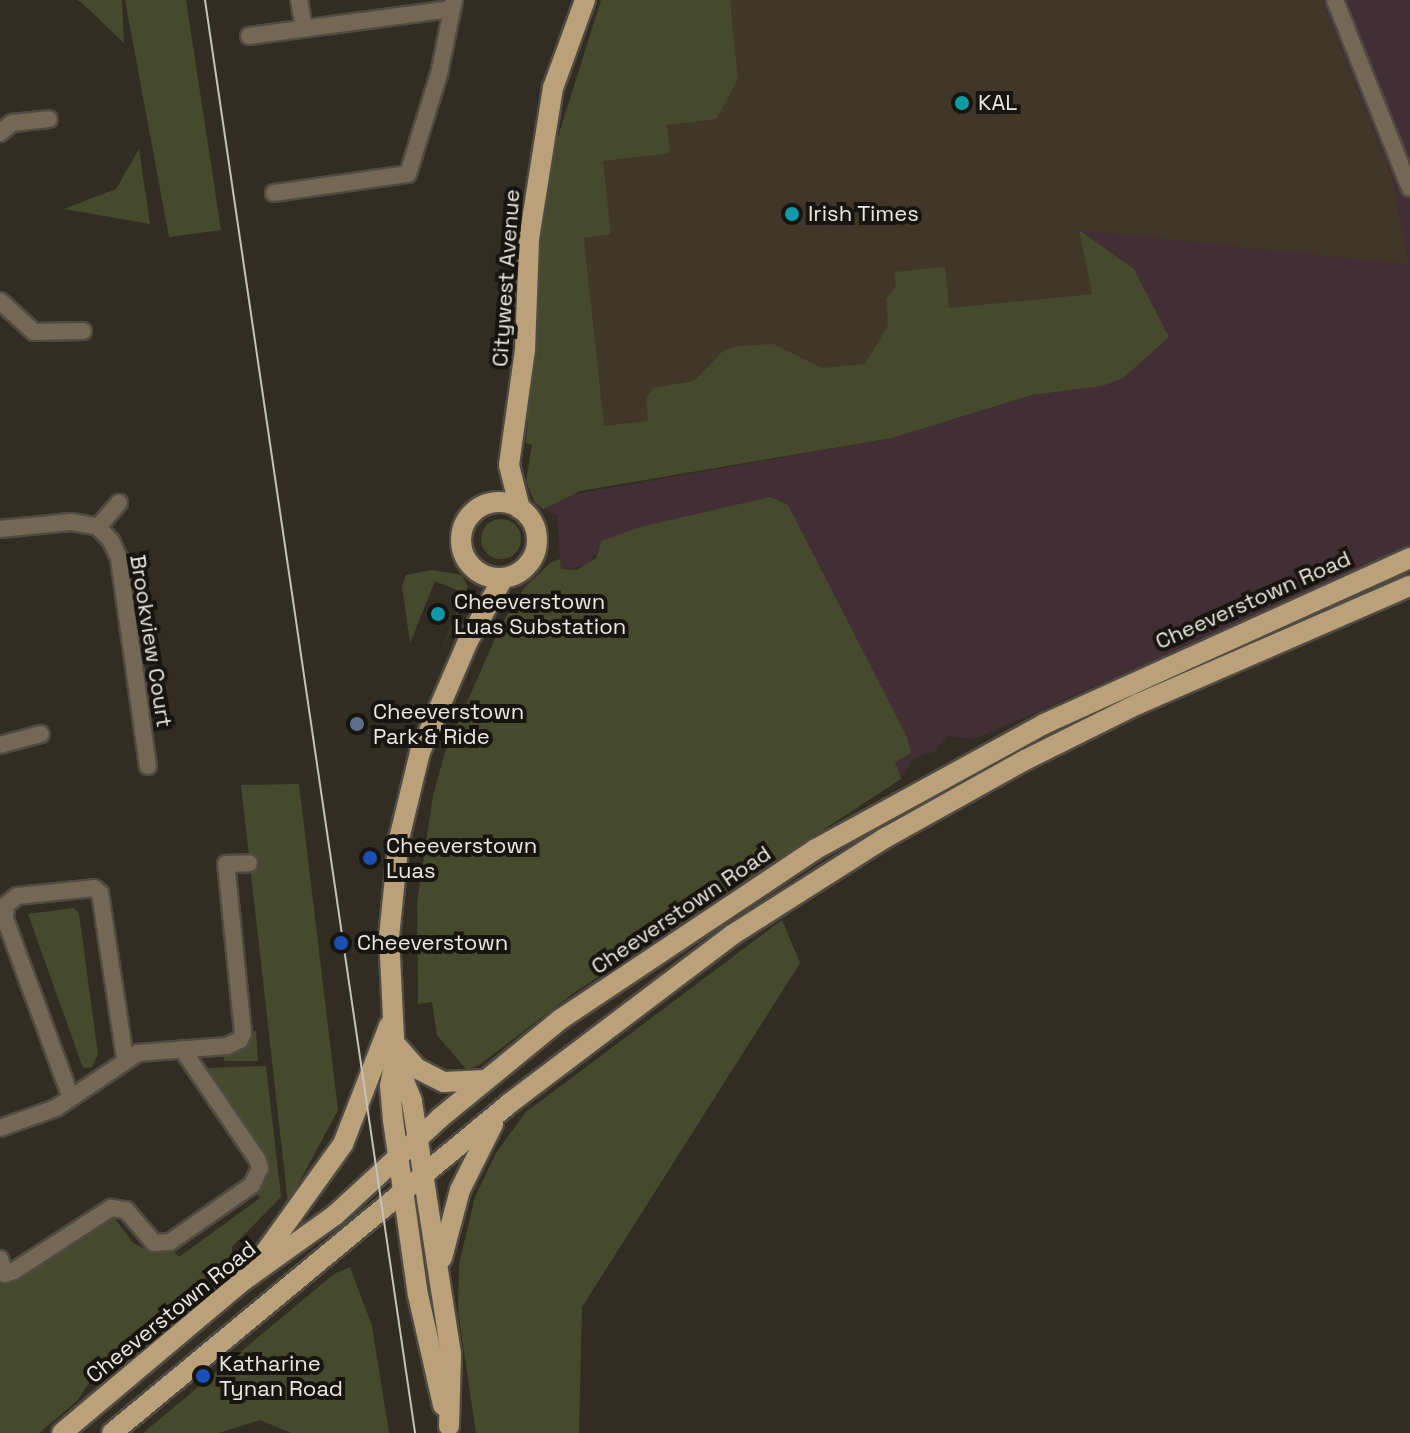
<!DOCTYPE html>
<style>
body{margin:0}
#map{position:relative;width:1410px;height:1433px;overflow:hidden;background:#322d23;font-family:"Space Grotesk",sans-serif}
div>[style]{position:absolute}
.commercial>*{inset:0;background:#422f36}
.built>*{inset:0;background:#403728}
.green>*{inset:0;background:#464a2d}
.round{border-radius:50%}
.roads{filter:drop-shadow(2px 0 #504b42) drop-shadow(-2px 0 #504b42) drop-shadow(0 2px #504b42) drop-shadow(0 -2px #504b42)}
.minor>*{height:16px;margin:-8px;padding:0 8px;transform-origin:8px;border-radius:8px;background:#746855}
.major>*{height:20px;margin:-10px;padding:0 10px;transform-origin:10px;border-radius:10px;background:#baa179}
.major>.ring{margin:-10px;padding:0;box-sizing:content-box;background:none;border:20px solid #baa179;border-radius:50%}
.tram>*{height:2px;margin:-1px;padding:0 1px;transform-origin:1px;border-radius:1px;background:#c4c1ba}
.dots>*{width:22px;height:22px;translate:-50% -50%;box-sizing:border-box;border:4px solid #181511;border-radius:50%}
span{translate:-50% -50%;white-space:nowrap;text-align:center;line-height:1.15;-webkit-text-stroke:8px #181511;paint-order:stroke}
.poi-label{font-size:22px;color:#ebe8e2}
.left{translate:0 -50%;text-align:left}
.street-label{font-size:22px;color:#ebe8e2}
</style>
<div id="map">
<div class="commercial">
<div style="clip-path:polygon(615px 0,1410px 0,1410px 548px,975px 739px,947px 736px,934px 752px,914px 758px,901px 779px,895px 762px,907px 737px,781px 500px,601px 547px,587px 566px,561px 569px,557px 515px,543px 509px,560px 497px,892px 438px,1032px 395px,1102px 386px,1169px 337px,1134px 269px,604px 426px,525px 439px,571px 149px)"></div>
</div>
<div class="built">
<div style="clip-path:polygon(730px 0,1322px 0,1390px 172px,1409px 264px,1079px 230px,1092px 294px,948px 308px,904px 335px,887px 361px,660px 422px,604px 426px,584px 237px,611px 234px,603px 160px,670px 153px,667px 125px,738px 79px)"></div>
</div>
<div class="green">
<div style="clip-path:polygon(77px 0,122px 0,124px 43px,82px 3px)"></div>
<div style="clip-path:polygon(125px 0,186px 0,221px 230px,169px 237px)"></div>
<div style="clip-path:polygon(601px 0,730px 0,738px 79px,716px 119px,667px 125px,670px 153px,603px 161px,611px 234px,584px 238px,604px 426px,648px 421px,646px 399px,653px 388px,694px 381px,724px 350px,739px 346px,773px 344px,822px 368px,865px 364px,888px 326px,886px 299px,896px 286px,894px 272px,945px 267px,949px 308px,1092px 294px,1079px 230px,1134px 269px,1169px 337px,1123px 378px,1102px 386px,1032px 395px,892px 438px,580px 491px,543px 509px,535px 503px,526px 481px,532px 445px,526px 443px,546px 175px)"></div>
<div style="clip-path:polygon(139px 149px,150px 224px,64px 209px,116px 189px)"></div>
<div style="clip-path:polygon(770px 497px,788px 505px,907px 737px,911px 753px,895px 762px,901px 779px,575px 992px,478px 1066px,466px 1069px,437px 1035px,432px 1002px,418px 1004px,417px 903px,433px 796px,445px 752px,501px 625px,525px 587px,550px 563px,560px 559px,561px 569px,577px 570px,596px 558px,602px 541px,640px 527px)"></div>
<div class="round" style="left:481px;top:519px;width:40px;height:40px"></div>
<div style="clip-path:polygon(432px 570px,462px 575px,468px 587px,438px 662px,464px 593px,435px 581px,410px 643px,402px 586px,406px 575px)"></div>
<div style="clip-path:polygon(299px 784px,338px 1110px,288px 1203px,241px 785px)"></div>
<div style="clip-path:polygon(74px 908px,79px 914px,98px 1054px,92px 1067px,83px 1068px,28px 914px)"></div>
<div style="clip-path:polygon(782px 920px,800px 963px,582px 1307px,579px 1433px,476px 1433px,458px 1311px,459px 1264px,475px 1197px,496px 1153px,526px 1112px)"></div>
<div style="clip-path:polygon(256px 1031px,258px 1061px,224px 1061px,224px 1052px,245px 1032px)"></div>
<div style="clip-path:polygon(266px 1066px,281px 1197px,232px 1247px,232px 1256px,101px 1365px,77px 1401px,39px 1433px,0 1433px,0 1282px,107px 1215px,120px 1216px,116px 1220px,133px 1243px,152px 1252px,171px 1248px,179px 1257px,260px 1198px,254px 1188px,257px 1154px,262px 1150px,205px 1068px)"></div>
<div style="clip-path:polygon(350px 1267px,372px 1326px,389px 1433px,291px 1433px,260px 1420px,219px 1433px,143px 1433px,334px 1274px)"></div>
</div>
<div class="roads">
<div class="minor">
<div style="left:299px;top:0;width:28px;rotate:80deg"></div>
<div style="left:1335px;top:0;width:202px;rotate:68.3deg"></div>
<div style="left:249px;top:36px;width:205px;rotate:-7.6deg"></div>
<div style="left:0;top:133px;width:16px;rotate:-40deg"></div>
<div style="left:12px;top:123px;width:37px;rotate:-6deg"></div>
<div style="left:274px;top:193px;width:135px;rotate:-8.1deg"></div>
<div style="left:408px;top:174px;width:105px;rotate:-72.8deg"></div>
<div style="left:439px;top:74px;width:76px;rotate:-78.5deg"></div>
<div style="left:0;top:301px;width:46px;rotate:42.4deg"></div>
<div style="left:34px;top:332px;width:49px;rotate:-1.2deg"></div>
<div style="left:98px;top:527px;width:32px;rotate:-49deg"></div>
<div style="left:0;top:529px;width:71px;rotate:-5.6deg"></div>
<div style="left:71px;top:522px;width:27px;rotate:10deg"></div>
<div style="left:98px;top:527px;width:19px;rotate:47deg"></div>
<div style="left:111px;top:541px;width:19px;rotate:65deg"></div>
<div style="left:119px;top:558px;width:210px;rotate:82.1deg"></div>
<div style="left:0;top:745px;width:42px;rotate:-15deg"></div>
<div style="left:71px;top:1098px;width:191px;rotate:-110.2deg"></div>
<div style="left:5px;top:919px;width:14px;rotate:-86deg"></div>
<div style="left:6px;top:905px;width:14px;rotate:-39deg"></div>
<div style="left:17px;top:896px;width:77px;rotate:-5.9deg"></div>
<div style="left:94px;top:888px;width:8px;rotate:40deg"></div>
<div style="left:100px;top:893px;width:167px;rotate:81.4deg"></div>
<div style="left:0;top:1128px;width:59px;rotate:-19.7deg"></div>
<div style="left:56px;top:1108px;width:99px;rotate:-33.9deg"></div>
<div style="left:138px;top:1053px;width:89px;rotate:-4.5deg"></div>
<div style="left:227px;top:1046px;width:14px;rotate:-25deg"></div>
<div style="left:240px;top:1040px;width:8px;rotate:-67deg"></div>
<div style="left:243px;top:1033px;width:170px;rotate:-95.7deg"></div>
<div style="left:226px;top:864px;width:23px;rotate:-2deg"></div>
<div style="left:0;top:1259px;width:16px;rotate:72deg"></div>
<div style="left:5px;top:1274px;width:9px;rotate:-18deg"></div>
<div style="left:14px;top:1271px;width:116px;rotate:-33deg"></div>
<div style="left:111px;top:1208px;width:15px;rotate:8deg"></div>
<div style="left:126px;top:1210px;width:43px;rotate:49.7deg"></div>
<div style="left:154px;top:1243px;width:16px;rotate:-4deg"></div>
<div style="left:170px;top:1242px;width:100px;rotate:-34.8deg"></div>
<div style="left:252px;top:1185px;width:19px;rotate:-65deg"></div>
<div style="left:260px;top:1168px;width:9px;rotate:-108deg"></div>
<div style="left:257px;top:1159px;width:133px;rotate:-124.3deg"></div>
</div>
<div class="major">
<div class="ring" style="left:461px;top:502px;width:56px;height:56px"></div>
<div style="left:520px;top:509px;width:45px;rotate:-104deg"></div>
<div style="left:509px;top:465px;width:116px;rotate:-82.1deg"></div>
<div style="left:525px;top:350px;width:111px;rotate:-87.9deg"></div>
<div style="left:529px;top:239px;width:153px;rotate:-81deg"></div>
<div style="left:553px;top:88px;width:94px;rotate:-70deg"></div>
<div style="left:398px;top:1047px;width:28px;rotate:49deg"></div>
<div style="left:416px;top:1068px;width:31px;rotate:27deg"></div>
<div style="left:444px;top:1082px;width:40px;rotate:-2.9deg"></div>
<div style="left:395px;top:1058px;width:28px;rotate:100deg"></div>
<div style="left:390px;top:1086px;width:34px;rotate:85deg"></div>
<div style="left:393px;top:1120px;width:177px;rotate:81.9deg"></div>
<div style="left:418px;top:1295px;width:113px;rotate:77.2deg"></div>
<div style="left:442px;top:1258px;width:70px;rotate:-75.2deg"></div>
<div style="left:460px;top:1190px;width:74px;rotate:-63.4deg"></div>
<div style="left:259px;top:1261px;width:144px;rotate:-54.3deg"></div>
<div style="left:343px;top:1144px;width:127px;rotate:-68.7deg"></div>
<div style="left:449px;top:1426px;width:72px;rotate:-88.4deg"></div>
<div style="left:451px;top:1354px;width:256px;rotate:-98.8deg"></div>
<div style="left:412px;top:1101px;width:46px;rotate:-111.6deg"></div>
<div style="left:395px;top:1058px;width:121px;rotate:-92.8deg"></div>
<div style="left:389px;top:937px;width:99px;rotate:-84.2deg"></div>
<div style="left:399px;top:839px;width:89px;rotate:-76.4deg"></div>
<div style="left:420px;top:752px;width:121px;rotate:-66.6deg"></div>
<div style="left:468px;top:641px;width:72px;rotate:-60.9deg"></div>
<div style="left:62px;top:1433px;width:238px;rotate:-40.1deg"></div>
<div style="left:244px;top:1280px;width:112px;rotate:-35.5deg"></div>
<div style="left:335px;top:1215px;width:143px;rotate:-42.7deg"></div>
<div style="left:440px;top:1118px;width:156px;rotate:-39.3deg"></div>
<div style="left:561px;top:1019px;width:306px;rotate:-33.7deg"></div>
<div style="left:816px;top:849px;width:260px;rotate:-28.7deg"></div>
<div style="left:1044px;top:724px;width:402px;rotate:-24.4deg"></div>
<div style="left:112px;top:1433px;width:517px;rotate:-39.66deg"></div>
<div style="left:510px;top:1103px;width:278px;rotate:-37.1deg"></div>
<div style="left:732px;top:935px;width:181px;rotate:-32.4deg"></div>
<div style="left:885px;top:838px;width:160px;rotate:-29.1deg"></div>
<div style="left:1025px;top:760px;width:126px;rotate:-26.4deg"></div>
<div style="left:1138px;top:704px;width:296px;rotate:-23.5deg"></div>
</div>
</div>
<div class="tram">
<div style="left:205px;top:0;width:1448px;rotate:81.66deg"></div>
</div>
<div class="dots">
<div style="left:962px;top:103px;background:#0f9aa8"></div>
<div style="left:792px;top:214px;background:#0f9aa8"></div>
<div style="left:438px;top:614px;background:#0f9aa8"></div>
<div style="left:357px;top:724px;background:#5c6f8a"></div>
<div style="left:370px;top:858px;background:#1a4fb4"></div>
<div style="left:341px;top:943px;background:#1a4fb4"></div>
<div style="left:203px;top:1376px;background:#1a4fb4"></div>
</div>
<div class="poi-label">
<span class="left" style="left:978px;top:103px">KAL</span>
<span class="left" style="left:808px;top:214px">Irish Times</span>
<span class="left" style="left:454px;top:614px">Cheeverstown<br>Luas Substation</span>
<span class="left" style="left:373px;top:724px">Cheeverstown<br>Park &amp; Ride</span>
<span class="left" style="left:386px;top:858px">Cheeverstown<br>Luas</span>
<span class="left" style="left:357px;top:943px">Cheeverstown</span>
<span class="left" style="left:219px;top:1376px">Katharine<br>Tynan Road</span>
</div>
<div class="street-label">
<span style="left:506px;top:278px;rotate:-86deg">Citywest Avenue</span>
<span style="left:1253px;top:600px;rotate:-24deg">Cheeverstown Road</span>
<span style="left:151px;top:641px;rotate:81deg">Brookview Court</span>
<span style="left:681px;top:910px;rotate:-34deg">Cheeverstown Road</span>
<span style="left:171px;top:1312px;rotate:-39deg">Cheeverstown Road</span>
</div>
</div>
